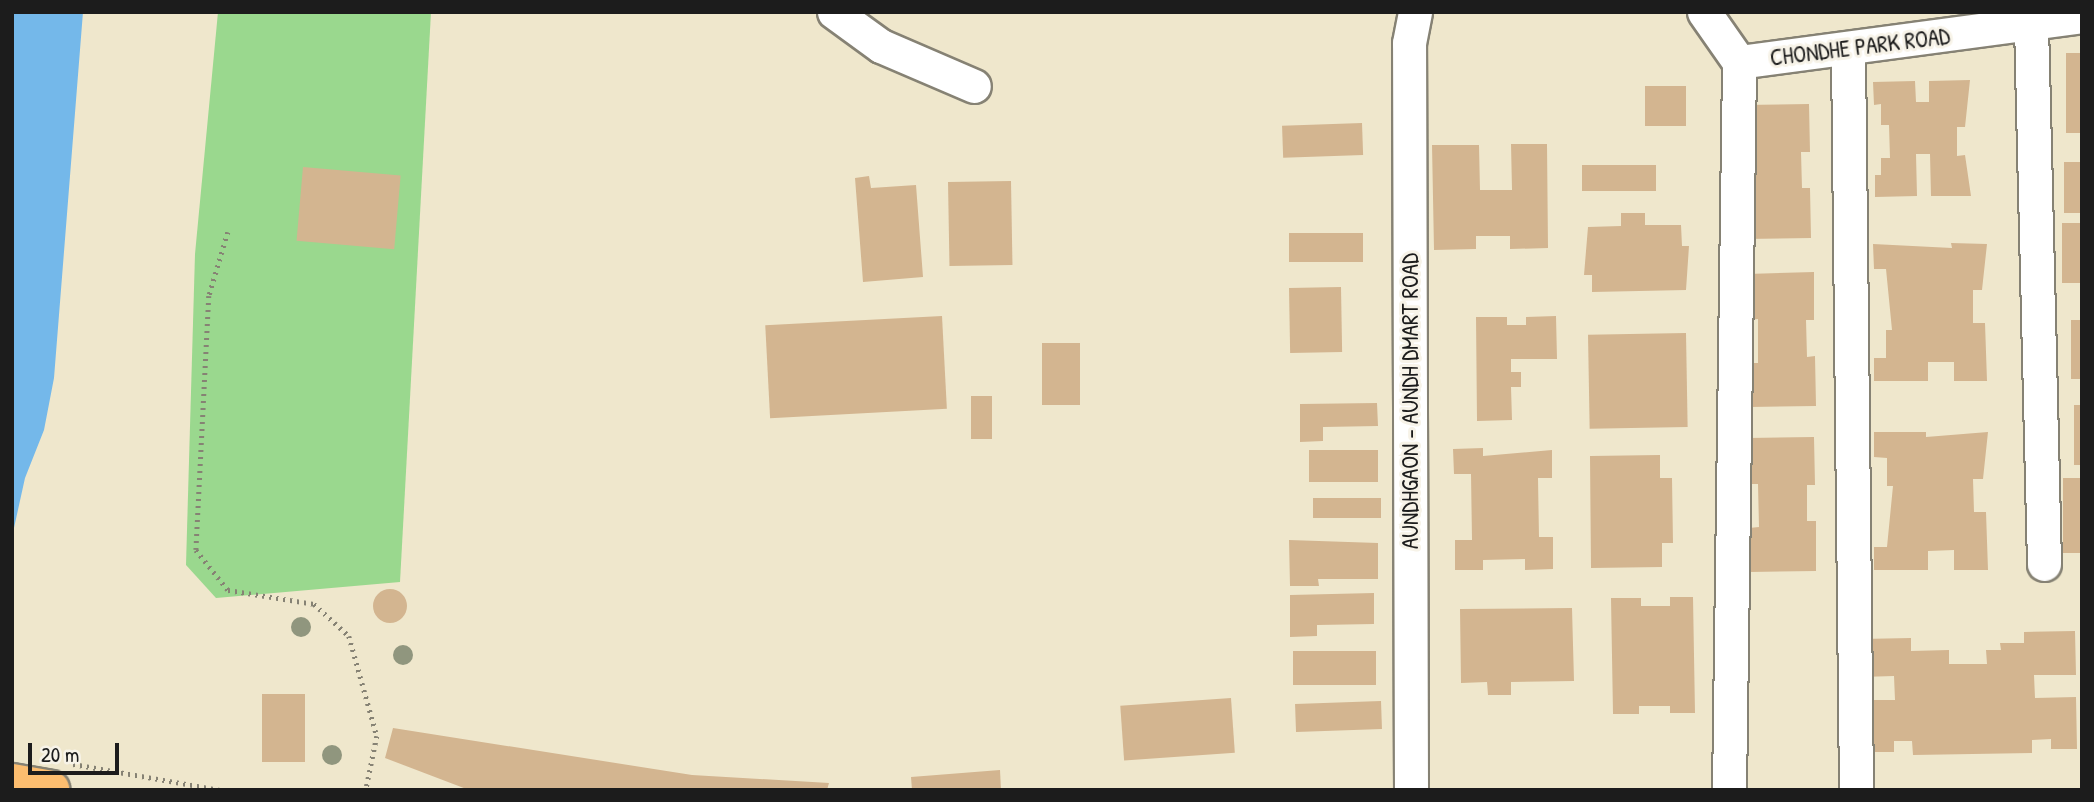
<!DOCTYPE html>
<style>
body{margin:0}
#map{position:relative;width:2094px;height:802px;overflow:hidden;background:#efe7cc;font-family:"Patrick Hand",sans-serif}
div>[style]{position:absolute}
.green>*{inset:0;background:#9ad88e}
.water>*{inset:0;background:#74b8ea}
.building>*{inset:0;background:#d3b590;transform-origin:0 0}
.round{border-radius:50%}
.path>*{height:4.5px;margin-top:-2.25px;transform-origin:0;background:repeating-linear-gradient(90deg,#868274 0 2px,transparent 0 7px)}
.roads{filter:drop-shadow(2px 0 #868274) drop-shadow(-2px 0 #868274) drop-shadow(0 2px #868274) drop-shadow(0 -2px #868274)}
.minor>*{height:33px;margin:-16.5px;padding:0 16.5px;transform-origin:16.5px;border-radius:16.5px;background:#fff}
.major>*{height:38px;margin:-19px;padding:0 19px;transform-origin:19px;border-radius:19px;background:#fcbd6f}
.trees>*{width:20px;height:20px;margin:-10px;border-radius:50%;background:#90967e}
span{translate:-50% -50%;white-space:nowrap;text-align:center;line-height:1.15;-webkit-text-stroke:6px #f7f3e8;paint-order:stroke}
.street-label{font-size:23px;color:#1c1c1c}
.frame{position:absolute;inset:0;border:14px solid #1c1c1c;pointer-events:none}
.scale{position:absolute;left:28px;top:743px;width:91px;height:32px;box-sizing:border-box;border:4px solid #1c1c1c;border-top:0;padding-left:9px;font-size:21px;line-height:24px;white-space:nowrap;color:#1c1c1c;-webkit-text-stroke:5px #f7f3e8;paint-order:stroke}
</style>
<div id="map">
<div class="green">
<div style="clip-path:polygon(218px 12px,431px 12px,400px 582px,216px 598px,186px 565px,195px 254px)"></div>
</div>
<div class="water">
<div style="clip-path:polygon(12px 12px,83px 12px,54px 378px,44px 430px,25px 478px,12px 537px)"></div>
</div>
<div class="building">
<div style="left:2066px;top:53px;width:16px;height:80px"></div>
<div style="clip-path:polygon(1970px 80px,1965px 127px,1957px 127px,1957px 156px,1965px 155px,1971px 196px,1931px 196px,1930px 154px,1916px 154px,1917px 196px,1875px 197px,1875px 175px,1881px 175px,1881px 158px,1890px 158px,1889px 125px,1881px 125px,1881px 104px,1874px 105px,1873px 82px,1915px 81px,1916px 102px,1929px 102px,1929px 81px)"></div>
<div style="left:1686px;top:86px;width:40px;height:41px;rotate:90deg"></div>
<div style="clip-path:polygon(1809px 104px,1810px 152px,1801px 152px,1802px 188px,1810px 188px,1811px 238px,1744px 239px,1742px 105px)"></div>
<div style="left:1362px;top:123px;width:32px;height:80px;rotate:88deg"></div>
<div style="clip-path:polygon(1511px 144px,1547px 144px,1548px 248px,1510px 249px,1510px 236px,1476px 236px,1476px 249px,1434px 250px,1432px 145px,1479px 145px,1480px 190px,1512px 190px)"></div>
<div style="left:2064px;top:162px;width:18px;height:51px"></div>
<div style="left:1656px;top:165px;width:26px;height:74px;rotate:90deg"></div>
<div style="left:303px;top:167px;width:98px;height:74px;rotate:5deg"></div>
<div style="clip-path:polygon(869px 176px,871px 188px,916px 185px,923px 277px,863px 282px,855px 178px)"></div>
<div style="left:1011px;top:181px;width:84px;height:63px;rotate:89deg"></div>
<div style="clip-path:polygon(1621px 213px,1645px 213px,1645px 225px,1681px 225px,1682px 246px,1689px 246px,1686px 290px,1592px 292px,1592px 275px,1584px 275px,1588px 227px,1621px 226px)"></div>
<div style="left:2082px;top:223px;width:60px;height:20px;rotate:90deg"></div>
<div style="left:1363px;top:233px;width:29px;height:74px;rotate:90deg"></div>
<div style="clip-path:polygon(1951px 243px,1987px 244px,1982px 290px,1973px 290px,1973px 323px,1985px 323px,1987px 381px,1954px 381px,1954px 362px,1928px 362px,1928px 381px,1874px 381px,1874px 358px,1886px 358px,1886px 330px,1892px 330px,1886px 269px,1874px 269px,1873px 244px,1952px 248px)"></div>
<div style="clip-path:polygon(1814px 272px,1814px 320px,1806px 320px,1807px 357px,1815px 356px,1816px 406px,1749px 407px,1749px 363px,1758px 363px,1758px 319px,1748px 320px,1747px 274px)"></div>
<div style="left:1341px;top:287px;width:65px;height:52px;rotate:89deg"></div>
<div style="left:942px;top:316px;width:93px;height:177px;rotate:87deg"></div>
<div style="clip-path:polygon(1556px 316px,1557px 359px,1511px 359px,1511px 372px,1521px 372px,1521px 387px,1511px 387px,1512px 420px,1477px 421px,1476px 317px,1507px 317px,1507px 325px,1526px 325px,1526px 317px)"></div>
<div style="left:2071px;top:320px;width:11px;height:59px"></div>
<div style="left:1686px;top:333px;width:94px;height:98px;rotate:89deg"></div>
<div style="left:1042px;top:343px;width:38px;height:62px"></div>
<div style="left:971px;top:396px;width:21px;height:43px"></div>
<div style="clip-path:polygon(1377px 403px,1378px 426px,1323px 427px,1323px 441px,1300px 442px,1300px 404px)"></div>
<div style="left:2074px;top:405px;width:8px;height:60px"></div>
<div style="clip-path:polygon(1874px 432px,1926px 432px,1926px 437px,1988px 432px,1983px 479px,1973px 479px,1974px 512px,1986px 512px,1988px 570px,1954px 570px,1954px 550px,1928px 551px,1928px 570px,1874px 570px,1874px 547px,1887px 547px,1893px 486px,1887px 486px,1887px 458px,1874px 457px)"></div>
<div style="clip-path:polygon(1814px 437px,1815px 485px,1807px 485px,1807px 521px,1816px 521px,1816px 571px,1749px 572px,1749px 528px,1759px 527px,1758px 484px,1748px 484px,1748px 438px)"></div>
<div style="clip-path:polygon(1483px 448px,1483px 456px,1552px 450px,1552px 478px,1538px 478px,1539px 537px,1553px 537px,1553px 569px,1525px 570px,1525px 559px,1483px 560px,1483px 570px,1455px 570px,1455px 540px,1472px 540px,1471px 474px,1454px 474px,1453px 449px)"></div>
<div style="left:1309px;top:450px;width:69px;height:32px"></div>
<div style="clip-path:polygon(1660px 455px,1660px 478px,1672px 478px,1673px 543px,1662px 543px,1662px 567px,1591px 568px,1590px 456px)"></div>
<div style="left:2063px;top:478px;width:19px;height:75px"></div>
<div style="left:1313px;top:498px;width:68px;height:20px"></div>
<div style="clip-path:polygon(1289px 540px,1378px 543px,1378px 579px,1318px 579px,1319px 586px,1290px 586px)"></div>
<div class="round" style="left:373px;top:589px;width:34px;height:34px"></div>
<div style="clip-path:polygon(1374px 593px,1374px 624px,1317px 625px,1317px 636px,1290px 637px,1290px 595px)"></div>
<div style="clip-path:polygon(1670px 597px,1693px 597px,1695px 713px,1670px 713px,1670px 706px,1639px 706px,1639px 714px,1613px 714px,1611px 598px,1641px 598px,1641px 606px,1670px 606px)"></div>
<div style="clip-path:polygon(1572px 608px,1574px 681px,1511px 682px,1511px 695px,1488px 695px,1487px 682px,1461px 683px,1460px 609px)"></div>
<div style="clip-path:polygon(2075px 631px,2076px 675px,2034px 675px,2035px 698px,2076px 697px,2077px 749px,2051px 749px,2051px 739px,2032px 740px,2032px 753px,1913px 755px,1912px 741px,1894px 741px,1894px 752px,1872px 752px,1862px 700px,1895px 700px,1894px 676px,1861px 677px,1861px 639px,1911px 638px,1911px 651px,1949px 650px,1949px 664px,1987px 664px,1986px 650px,2001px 650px,2000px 643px,2024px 643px,2024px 632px)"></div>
<div style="left:1376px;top:651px;width:34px;height:83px;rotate:90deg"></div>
<div style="left:262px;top:694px;width:43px;height:68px"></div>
<div style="left:1231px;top:698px;width:55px;height:111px;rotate:86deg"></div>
<div style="left:1381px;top:701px;width:28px;height:86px;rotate:88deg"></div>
<div style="clip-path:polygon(393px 728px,692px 775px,829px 783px,827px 790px,469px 790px,385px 758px)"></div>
<div style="clip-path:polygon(1000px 770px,1001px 790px,912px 790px,911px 777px)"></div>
</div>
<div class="path">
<div style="left:228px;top:232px;width:67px;rotate:106.5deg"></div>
<div style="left:209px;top:296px;width:254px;rotate:92.9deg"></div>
<div style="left:196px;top:550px;width:51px;rotate:51.3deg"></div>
<div style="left:228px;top:590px;width:87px;rotate:9.2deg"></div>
<div style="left:314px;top:604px;width:47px;rotate:42.4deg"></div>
<div style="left:349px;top:636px;width:104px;rotate:74.4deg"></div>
<div style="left:377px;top:736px;width:55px;rotate:101.5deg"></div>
<div style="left:73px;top:764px;width:149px;rotate:10deg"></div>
</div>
<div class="roads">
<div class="minor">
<div style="left:834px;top:12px;width:58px;rotate:35.9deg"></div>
<div style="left:881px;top:46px;width:101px;rotate:23.3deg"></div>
<div style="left:1704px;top:12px;width:61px;rotate:55deg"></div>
<div style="left:1739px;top:62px;width:346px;rotate:-7.6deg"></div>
<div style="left:2031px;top:24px;width:540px;rotate:88.62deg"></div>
<div style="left:1848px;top:51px;width:739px;rotate:89.38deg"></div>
<div style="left:1411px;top:790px;width:747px;rotate:-90.15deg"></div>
<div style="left:1409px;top:43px;width:32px;rotate:-79deg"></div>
<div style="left:1729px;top:790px;width:728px;rotate:-89.21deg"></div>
</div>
<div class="major">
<div style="left:12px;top:783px;width:39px;rotate:10deg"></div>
</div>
</div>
<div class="trees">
<div style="left:301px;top:627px"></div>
<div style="left:403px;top:655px"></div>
<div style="left:332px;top:755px"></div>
</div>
<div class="street-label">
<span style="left:1860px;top:47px;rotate:-7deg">CHONDHE PARK ROAD</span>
<span style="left:1410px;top:401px;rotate:-90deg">AUNDHGAON - AUNDH DMART ROAD</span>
</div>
<div class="frame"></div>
<div class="scale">20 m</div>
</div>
